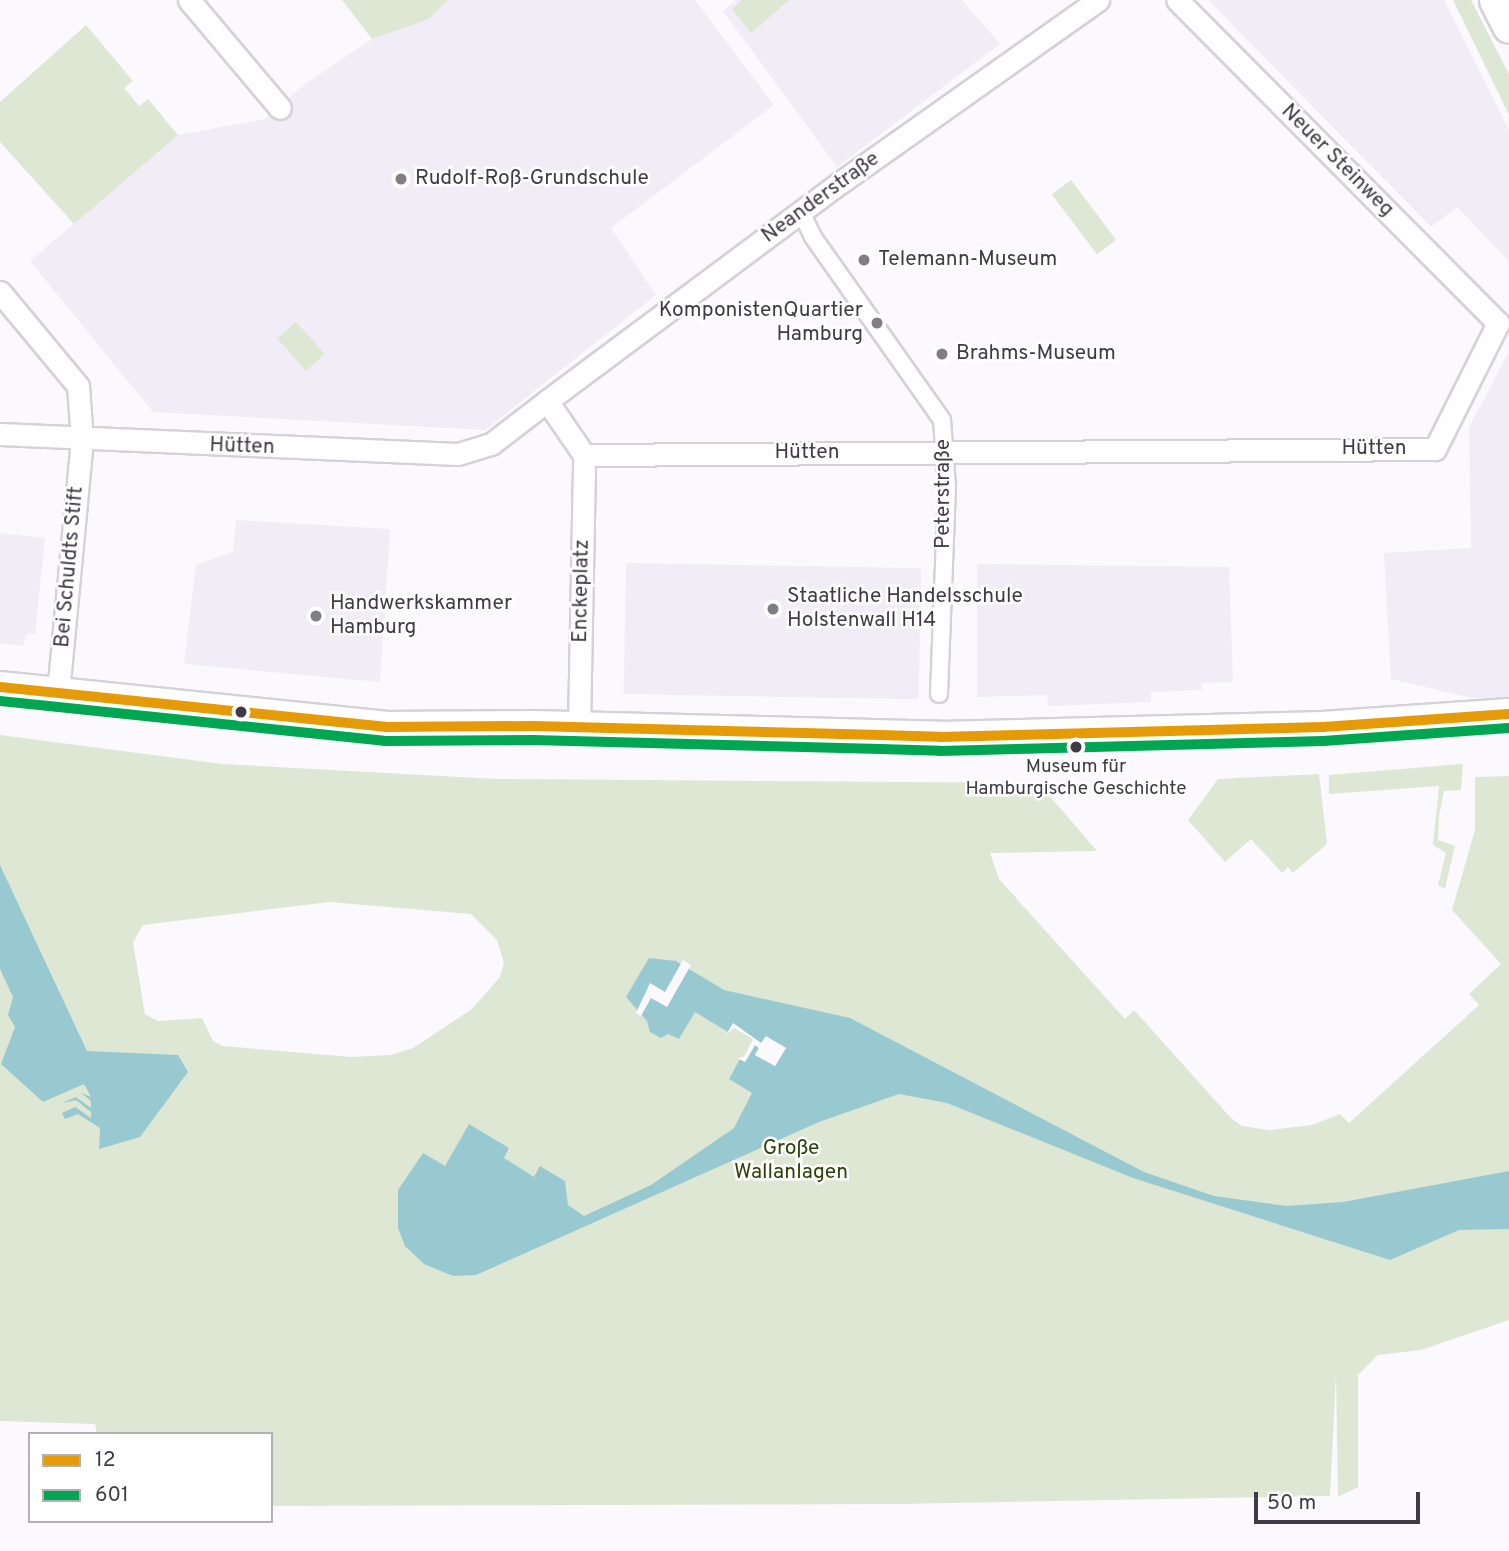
<!DOCTYPE html>
<meta charset="utf-8">
<style>
body{margin:0}
#map{position:relative;width:1509px;height:1551px;overflow:hidden;background:#fbf9fd;font-family:Overpass,sans-serif}
div>[style]{position:absolute}
.built>*{inset:0;background:#f1ecf5;transform-origin:0 0}
.green>*{inset:0;background:#dee7d4;transform-origin:0 0}
.water>*{inset:0;background:#99c9d0}
.pier>*{inset:0;background:#fbf9fd}
.roads{filter:drop-shadow(2px 0 #d5d1d8) drop-shadow(-2px 0 #d5d1d8) drop-shadow(0 2px #d5d1d8) drop-shadow(0 -2px #d5d1d8)}
.pedestrian>*{height:16px;margin:-8px;padding:0 8px;transform-origin:8px;border-radius:8px;background:#fefeff}
.minor>*{height:21px;margin:-10.5px;padding:0 10.5px;transform-origin:10.5px;border-radius:10.5px;background:#fefeff}
.secondary>*{height:30px;margin:-15px;padding:0 15px;transform-origin:15px;border-radius:15px;background:#fefeff}
.primary>*{height:33px;margin:-16.5px;padding:0 16.5px;transform-origin:16.5px;border-radius:16.5px;background:#fefeff}
.bus-1>*{height:10px;margin:-5px;padding:0 5px;transform-origin:5px;border-radius:5px;background:#e59b07}
.bus-2>*{height:10px;margin:-5px;padding:0 5px;transform-origin:5px;border-radius:5px;background:#00a651}
.dots>*{width:19px;height:19px;translate:-50% -50%;box-sizing:border-box;border:4px solid #fff;border-radius:50%}
span{translate:-50% -50%;white-space:nowrap;text-align:center;line-height:1.15;-webkit-text-stroke:5px #fff;paint-order:stroke}
.bus-label{font-size:19px;color:#3f3a45}
.street-label{font-size:21px;color:#3f3a45}
.poi-label{font-size:21px;color:#3f3a45}
.left{translate:0 -50%;text-align:left}
.right{translate:-100% -50%;text-align:right}
.park-label{font-size:21px;color:#2d4008}
.legend{position:absolute;left:28px;top:1432px;width:245px;height:91px;box-sizing:border-box;background:#fff;border:2px solid #b2b0b5;margin:0;padding:9px 12px;list-style:none;font-size:21px;color:#3f3a45}
.legend li{display:flex;align-items:center;gap:14px;height:35px}
.legend b{width:35px;border:2px solid #b2b0b5}
.scale{position:absolute;left:1254px;top:1492px;width:166px;height:32px;box-sizing:border-box;border:4px solid #3f3a45;border-top:0;padding-left:9px;font-size:21px;line-height:24px;white-space:nowrap;color:#3f3a45;-webkit-text-stroke:5px #fff;paint-order:stroke}
</style>
<div id="map">
<div class="built">
<div style="clip-path:polygon(448px 0,695px 0,774px 105px,611px 228px,656px 295px,485px 430px,153px 412px,30px 261px,178px 135px,265px 119px,304px 85px,372px 39px,429px 19px)"></div>
<div style="clip-path:polygon(736px 0,962px 0,1000px 44px,837px 167px,723px 11px)"></div>
<div style="clip-path:polygon(1208px 0,1444px 0,1509px 130px,1509px 261px,1457px 207px,1431px 227px)"></div>
<div style="clip-path:polygon(1509px 352px,1509px 697px,1472px 698px,1391px 679px,1384px 553px,1471px 548px,1469px 427px)"></div>
<div style="clip-path:polygon(236px 520px,390px 529px,380px 682px,184px 664px,196px 565px,233px 552px)"></div>
<div style="clip-path:polygon(0 533px,45px 538px,35px 634px,26px 634px,24px 646px,0 643px)"></div>
<div style="left:626px;top:563px;width:295px;height:131px;rotate:1deg"></div>
<div style="clip-path:polygon(977px 564px,1229px 567px,1233px 682px,1202px 683px,1202px 690px,1151px 692px,1151px 702px,1048px 706px,1047px 695px,977px 697px)"></div>
</div>
<div class="green">
<div style="clip-path:polygon(342px 0,448px 0,429px 19px,372px 39px)"></div>
<div style="clip-path:polygon(742px 0,789px 0,751px 33px,732px 9px)"></div>
<div style="clip-path:polygon(1453px 0,1471px 0,1509px 74px,1509px 115px)"></div>
<div style="clip-path:polygon(86px 25px,133px 81px,124px 88px,139px 106px,148px 99px,178px 135px,74px 224px,0 142px,0 102px)"></div>
<div style="left:1071px;top:180px;width:75px;height:24px;rotate:53deg"></div>
<div style="left:296px;top:322px;width:43px;height:25px;rotate:48deg"></div>
<div style="clip-path:polygon(evenodd,0 735px,222px 764px,496px 779px,1047px 783px,1048px 794px,1097px 851px,990px 853px,999px 879px,1125px 1019px,1134px 1010px,1231px 1118px,1242px 1126px,1269px 1130px,1312px 1125px,1340px 1114px,1349px 1123px,1479px 1005px,1469px 994px,1501px 964px,1452px 910px,1475px 830px,1475px 777px,1509px 776px,1509px 1320px,1421px 1350px,1378px 1355px,1358px 1375px,1358px 1487px,1338px 1497px,1336px 1376px,1330px 1496px,899px 1504px,271px 1506px,271px 1434px,97px 1434px,95px 1424px,0 1421px,0 735px,329px 902px,471px 914px,497px 940px,504px 963px,500px 977px,472px 1009px,413px 1048px,391px 1055px,351px 1057px,223px 1046px,213px 1041px,202px 1018px,158px 1021px,145px 1014px,133px 942px,143px 925px,329px 902px)"></div>
<div style="clip-path:polygon(1463px 764px,1461px 790px,1444px 791px,1439px 817px,1438px 840px,1455px 846px,1445px 889px,1438px 885px,1446px 853px,1433px 845px,1439px 786px,1329px 794px,1329px 775px)"></div>
<div style="clip-path:polygon(1319px 774px,1327px 844px,1293px 873px,1288px 867px,1282px 873px,1251px 839px,1225px 862px,1188px 820px,1218px 779px)"></div>
</div>
<div class="water">
<div style="clip-path:polygon(0 865px,87px 1051px,178px 1055px,188px 1072px,140px 1137px,99px 1149px,100px 1128px,78px 1114px,65px 1119px,62px 1113px,75px 1107px,91px 1118px,91px 1112px,76px 1100px,62px 1103px,76px 1097px,91px 1108px,91px 1101px,81px 1093px,91px 1097px,84px 1084px,43px 1102px,1px 1064px,15px 1027px,8px 1015px,13px 997px,0 969px)"></div>
<div style="clip-path:polygon(649px 958px,676px 961px,724px 990px,850px 1018px,1144px 1172px,1214px 1196px,1286px 1206px,1343px 1202px,1509px 1171px,1509px 1229px,1459px 1230px,1390px 1260px,1133px 1178px,947px 1103px,899px 1094px,819px 1122px,476px 1275px,453px 1276px,424px 1264px,405px 1246px,398px 1228px,398px 1190px,423px 1153px,445px 1166px,469px 1124px,509px 1148px,504px 1158px,534px 1177px,540px 1166px,565px 1181px,568px 1205px,584px 1216px,651px 1185px,734px 1128px,752px 1093px,729px 1079px,740px 1059px,745px 1062px,755px 1045px,759px 1048px,755px 1055px,775px 1066px,786px 1048px,766px 1037px,762px 1044px,733px 1024px,728px 1032px,695px 1012px,679px 1039px,668px 1034px,661px 1038px,650px 1032px,647px 1021px,626px 997px)"></div>
</div>
<div class="pier">
<div style="clip-path:polygon(683px 960px,691px 965px,667px 1007px,651px 998px,641px 1016px,636px 1013px,650px 983px,665px 992px)"></div>
<div style="clip-path:polygon(733px 1023px,761px 1043px,766px 1036px,786px 1048px,775px 1066px,755px 1055px,759px 1048px,755px 1045px,745px 1062px,737px 1058px,744px 1057px,753px 1039px,734px 1028px,726px 1035px)"></div>
</div>
<div class="roads">
<div class="pedestrian">
<div style="left:801px;top:212px;width:28px;rotate:64deg"></div>
<div style="left:813px;top:237px;width:224px;rotate:54.8deg"></div>
<div style="left:942px;top:420px;width:66px;rotate:85.7deg"></div>
<div style="left:947px;top:486px;width:208px;rotate:92.2deg"></div>
</div>
<div class="minor">
<div style="left:189px;top:0;width:141px;rotate:49.9deg"></div>
<div style="left:0;top:292px;width:122px;rotate:50.3deg"></div>
<div style="left:78px;top:386px;width:53px;rotate:85.7deg"></div>
<div style="left:82px;top:439px;width:256px;rotate:95.4deg"></div>
<div style="left:547px;top:401px;width:367px;rotate:-36.7deg"></div>
<div style="left:841px;top:182px;width:315px;rotate:-35.3deg"></div>
<div style="left:0;top:434px;width:458px;rotate:2.5deg"></div>
<div style="left:458px;top:454px;width:34px;rotate:-17deg"></div>
<div style="left:491px;top:444px;width:71px;rotate:-37.5deg"></div>
<div style="left:547px;top:401px;width:65px;rotate:55.6deg"></div>
<div style="left:584px;top:455px;width:851px;rotate:-0.4deg"></div>
<div style="left:1435px;top:449px;width:141px;rotate:-63.4deg"></div>
<div style="left:1498px;top:323px;width:455px;rotate:-134.8deg"></div>
<div style="left:579px;top:727px;width:272px;rotate:-88.9deg"></div>
</div>
<div class="secondary">
<div style="left:0;top:687px;width:387px;rotate:5.9deg"></div>
<div style="left:385px;top:727px;width:148px;rotate:-0.4deg"></div>
<div style="left:533px;top:726px;width:407px;rotate:1.5deg"></div>
<div style="left:940px;top:737px;width:383px;rotate:-1.5deg"></div>
<div style="left:1323px;top:727px;width:186px;rotate:-4deg"></div>
</div>
<div class="primary">
<div style="left:1496px;top:0;width:29px;rotate:63deg"></div>
</div>
</div>
<div class="bus-1">
<div style="left:0;top:687px;width:387px;rotate:5.9deg"></div>
<div style="left:385px;top:727px;width:148px;rotate:-0.4deg"></div>
<div style="left:533px;top:726px;width:407px;rotate:1.5deg"></div>
<div style="left:940px;top:737px;width:383px;rotate:-1.5deg"></div>
<div style="left:1323px;top:727px;width:186px;rotate:-4deg"></div>
</div>
<div class="bus-2">
<div style="left:0;top:701px;width:386px;rotate:5.9deg"></div>
<div style="left:384px;top:741px;width:149px;rotate:-0.4deg"></div>
<div style="left:533px;top:740px;width:407px;rotate:1.5deg"></div>
<div style="left:940px;top:751px;width:383px;rotate:-1.5deg"></div>
<div style="left:1323px;top:741px;width:186px;rotate:-4deg"></div>
</div>
<div class="dots">
<div style="left:401px;top:179px;background:#817d85"></div>
<div style="left:864px;top:260px;background:#817d85"></div>
<div style="left:877px;top:323px;background:#817d85"></div>
<div style="left:942px;top:354px;background:#817d85"></div>
<div style="left:773px;top:609px;background:#817d85"></div>
<div style="left:316px;top:616px;background:#817d85"></div>
<div style="left:241px;top:712px;background:#3f3a45"></div>
<div style="left:1076px;top:747px;background:#3f3a45"></div>
</div>
<div class="bus-label">
<span style="left:1076px;top:779px">Museum für<br>Hamburgische Geschichte</span>
</div>
<div class="street-label">
<span style="left:1337px;top:161px;rotate:45deg">Neuer Steinweg</span>
<span style="left:821px;top:198px;rotate:-36deg">Neanderstraße</span>
<span style="left:242px;top:447px;rotate:2deg">Hütten</span>
<span style="left:1374px;top:449px">Hütten</span>
<span style="left:807px;top:453px">Hütten</span>
<span style="left:944px;top:494px;rotate:-90deg">Peterstraße</span>
<span style="left:70px;top:567px;rotate:-85deg">Bei Schuldts Stift</span>
<span style="left:582px;top:591px;rotate:-89deg">Enckeplatz</span>
</div>
<div class="poi-label">
<span class="left" style="left:415px;top:179px">Rudolf-Roß-Grundschule</span>
<span class="left" style="left:878px;top:260px">Telemann-Museum</span>
<span class="right" style="left:863px;top:323px">KomponistenQuartier<br>Hamburg</span>
<span class="left" style="left:956px;top:354px">Brahms-Museum</span>
<span class="left" style="left:787px;top:609px">Staatliche Handelsschule<br>Holstenwall H14</span>
<span class="left" style="left:330px;top:616px">Handwerkskammer<br>Hamburg</span>
</div>
<div class="park-label">
<span style="left:791px;top:1161px">Große<br>Wallanlagen</span>
</div>
<ul class="legend">
<li><b style="height:9px;background:#e59b07"></b>12</li>
<li><b style="height:9px;background:#00a651"></b>601</li>
</ul>
<div class="scale">50 m</div>
</div>
